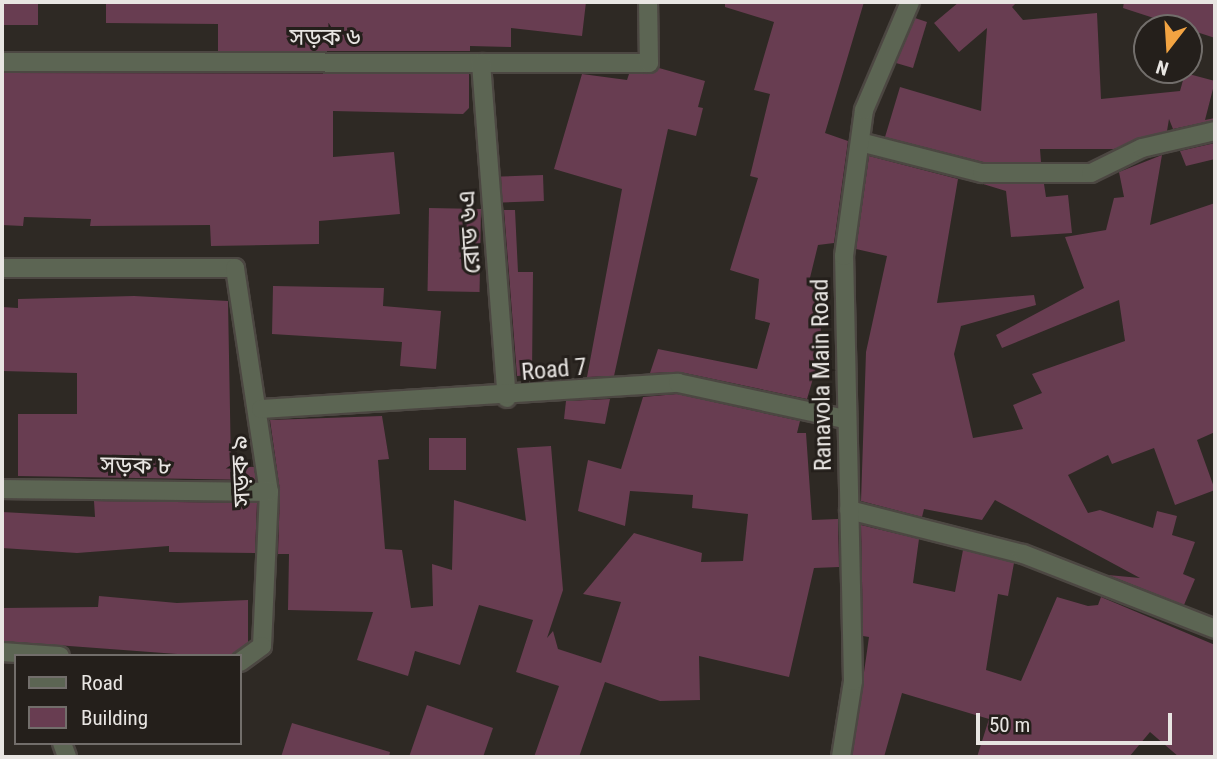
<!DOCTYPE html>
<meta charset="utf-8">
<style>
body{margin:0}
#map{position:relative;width:1217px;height:759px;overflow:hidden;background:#2e2924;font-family:"Roboto Condensed","Noto Sans Bengali",sans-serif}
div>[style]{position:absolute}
.building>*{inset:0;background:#683d51;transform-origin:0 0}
.roads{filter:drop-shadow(2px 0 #4c4742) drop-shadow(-2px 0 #4c4742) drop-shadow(0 2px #4c4742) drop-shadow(0 -2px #4c4742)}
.minor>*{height:18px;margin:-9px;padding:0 9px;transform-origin:9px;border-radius:9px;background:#5c6553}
span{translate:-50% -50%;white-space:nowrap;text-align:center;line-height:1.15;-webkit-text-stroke:6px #241f1b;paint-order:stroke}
.street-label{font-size:24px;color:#e8e5e2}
.frame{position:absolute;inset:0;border:4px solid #e8e5e2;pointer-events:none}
.legend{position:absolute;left:14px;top:654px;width:228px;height:91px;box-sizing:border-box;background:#241f1b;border:2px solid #726e6b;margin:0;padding:9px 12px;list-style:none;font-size:21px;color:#e8e5e2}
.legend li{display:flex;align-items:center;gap:14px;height:35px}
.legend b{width:35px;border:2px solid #726e6b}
.north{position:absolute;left:1133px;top:14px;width:70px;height:70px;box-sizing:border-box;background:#241f1b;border:2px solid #726e6b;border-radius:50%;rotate:197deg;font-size:19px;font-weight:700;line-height:28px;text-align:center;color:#e8e5e2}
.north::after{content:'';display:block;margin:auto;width:24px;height:32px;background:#f3a442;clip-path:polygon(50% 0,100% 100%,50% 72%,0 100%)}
.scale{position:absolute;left:976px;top:713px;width:196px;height:32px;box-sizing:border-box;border:4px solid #e8e5e2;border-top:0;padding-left:9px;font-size:21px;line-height:24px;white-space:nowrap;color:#e8e5e2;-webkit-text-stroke:5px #241f1b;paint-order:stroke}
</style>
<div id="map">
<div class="building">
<div style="left:2px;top:2px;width:36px;height:23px"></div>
<div style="clip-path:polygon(106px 2px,586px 2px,582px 36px,511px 28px,511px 47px,470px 46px,470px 51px,218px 51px,218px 24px,106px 23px)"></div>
<div style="clip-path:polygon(725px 2px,864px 2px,825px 133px,848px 141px,834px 243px,818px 245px,808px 286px,825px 291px,815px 324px,821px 326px,819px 358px,807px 399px,680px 372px,650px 373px,658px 349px,757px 369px,770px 323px,755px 319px,759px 279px,730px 270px,758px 178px,750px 176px,770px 94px,754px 90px,774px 22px,725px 7px)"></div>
<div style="clip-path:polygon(959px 2px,1017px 2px,1012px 7px,1023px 20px,1097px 13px,1101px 99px,1180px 91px,1185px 73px,1215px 81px,1205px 120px,1215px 118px,1215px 120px,1173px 129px,1169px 119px,1167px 131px,1114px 149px,1040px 149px,1041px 162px,983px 162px,885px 137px,900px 87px,981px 111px,987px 28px,959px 52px,934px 23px)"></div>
<div style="clip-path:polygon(1124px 2px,1215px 2px,1215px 38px,1123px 8px)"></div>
<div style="clip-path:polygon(915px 18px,927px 22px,913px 68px,896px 63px)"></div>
<div style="clip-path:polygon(659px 68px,705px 81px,698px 107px,703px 108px,696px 136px,668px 129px,614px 376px,587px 377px,622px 189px,554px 169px,582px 74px,627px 80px,629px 74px)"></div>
<div style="clip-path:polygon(2px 73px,469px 74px,469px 108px,463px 114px,333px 111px,333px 157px,394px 152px,400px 214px,319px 221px,319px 244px,211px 246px,210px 225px,90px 226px,91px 219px,24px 217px,23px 226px,2px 225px)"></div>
<div style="clip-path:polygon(1215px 143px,1215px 159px,1186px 166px,1180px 151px)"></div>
<div style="clip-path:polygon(1162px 155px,1150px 225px,1215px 203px,1215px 432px,1197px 440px,1215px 490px,1175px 505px,1154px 448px,1112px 464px,1108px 455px,1068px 475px,1088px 513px,1100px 510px,1153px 528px,1157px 511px,1177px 516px,1172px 535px,1195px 542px,1183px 574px,1195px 579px,1184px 605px,1108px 575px,1140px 578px,995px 500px,982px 520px,924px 509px,922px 517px,861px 501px,866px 352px,887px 256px,856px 249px,869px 156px,958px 179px,937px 303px,1034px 295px,1036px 305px,961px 326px,954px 354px,973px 438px,1023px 429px,1013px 405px,1042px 393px,1032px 374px,1125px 341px,1119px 300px,1002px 348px,996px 335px,1084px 288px,1065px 237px,1106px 230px,1114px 198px,1124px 197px,1119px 172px)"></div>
<div style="left:543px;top:175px;width:26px;height:42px;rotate:88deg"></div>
<div style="clip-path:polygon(983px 184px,1044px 184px,1046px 197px,1068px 195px,1072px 233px,1011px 237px,1006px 191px)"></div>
<div style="left:429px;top:208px;width:52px;height:83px;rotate:1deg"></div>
<div style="clip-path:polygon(504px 210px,515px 210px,518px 272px,533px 272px,532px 375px,517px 376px)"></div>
<div style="clip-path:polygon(273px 286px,384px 288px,383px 306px,441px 311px,436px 369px,400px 366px,402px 342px,272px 334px)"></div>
<div style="clip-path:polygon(134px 296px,228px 301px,231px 466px,254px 467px,256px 480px,18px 476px,18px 414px,77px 414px,77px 373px,2px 371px,2px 307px,18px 308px,18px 299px)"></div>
<div style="clip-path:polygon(677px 394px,800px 421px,797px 433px,806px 433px,812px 520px,838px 519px,839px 567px,814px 568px,789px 677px,699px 656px,700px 700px,660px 701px,605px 682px,579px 757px,534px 757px,559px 686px,516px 672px,533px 620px,479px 605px,460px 665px,415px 651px,408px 676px,357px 660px,373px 612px,288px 610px,289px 554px,278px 554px,280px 491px,270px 420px,382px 416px,389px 459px,378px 460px,385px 549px,402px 550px,411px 608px,433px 606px,432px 564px,452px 570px,454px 500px,526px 521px,517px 448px,551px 446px,563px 590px,547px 638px,553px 631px,558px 649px,601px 663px,621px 602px,583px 594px,634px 533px,702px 553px,701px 562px,743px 561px,748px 514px,692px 508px,693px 495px,630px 491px,625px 526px,578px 511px,588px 460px,621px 469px,643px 397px)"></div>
<div style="clip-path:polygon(610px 399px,605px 424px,564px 419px,566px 401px)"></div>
<div style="left:466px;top:438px;width:32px;height:37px;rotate:90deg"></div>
<div style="clip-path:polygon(94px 501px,257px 503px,255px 553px,169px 552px,169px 546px,77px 553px,2px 548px,2px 512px,95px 517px)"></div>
<div style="clip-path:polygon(861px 525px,919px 539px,913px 583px,955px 592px,963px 550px,1014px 563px,1008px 596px,998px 594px,986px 670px,1021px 681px,1057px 597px,1088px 606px,1098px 605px,1101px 597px,1215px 645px,1215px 757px,1179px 757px,1150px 732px,1129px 757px,977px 757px,989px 719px,902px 693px,884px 757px,852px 757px,869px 637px,863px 636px)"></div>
<div style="clip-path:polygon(99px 596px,177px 603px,248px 600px,248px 642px,231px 656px,204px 656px,2px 641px,2px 608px,98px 607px)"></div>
<div style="clip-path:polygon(427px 705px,493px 728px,483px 757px,409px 757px)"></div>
<div style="clip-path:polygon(292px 723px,390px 752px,389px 757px,281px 757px)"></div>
</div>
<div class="roads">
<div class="minor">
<div style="left:2px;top:62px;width:647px;rotate:0.09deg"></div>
<div style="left:649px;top:63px;width:61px;rotate:-90.9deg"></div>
<div style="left:481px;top:63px;width:336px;rotate:85.6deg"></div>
<div style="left:860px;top:142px;width:126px;rotate:14.3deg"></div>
<div style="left:982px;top:173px;width:109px"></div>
<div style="left:1091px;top:173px;width:57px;rotate:-26.1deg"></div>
<div style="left:1142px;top:148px;width:75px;rotate:-13.1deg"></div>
<div style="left:2px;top:268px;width:233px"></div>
<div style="left:235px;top:268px;width:227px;rotate:81.4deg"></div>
<div style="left:269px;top:492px;width:154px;rotate:92.6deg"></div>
<div style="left:262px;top:646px;width:27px;rotate:144deg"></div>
<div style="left:261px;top:409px;width:418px;rotate:-3.6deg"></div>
<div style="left:678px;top:383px;width:171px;rotate:12.2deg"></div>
<div style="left:2px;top:489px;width:267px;rotate:0.6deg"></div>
<div style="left:849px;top:510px;width:179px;rotate:14.2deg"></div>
<div style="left:1023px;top:554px;width:206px;rotate:21.3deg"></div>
<div style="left:2px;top:652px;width:58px;rotate:3.9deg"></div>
<div style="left:62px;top:743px;width:15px;rotate:70deg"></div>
<div style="left:841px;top:757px;width:77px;rotate:-81deg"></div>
<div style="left:853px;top:681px;width:425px;rotate:-91.2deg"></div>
<div style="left:844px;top:256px;width:147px;rotate:-82.2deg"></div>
<div style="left:864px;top:110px;width:117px;rotate:-66.9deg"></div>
</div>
</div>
<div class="street-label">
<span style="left:325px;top:38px">সড়ক ৬</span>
<span style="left:470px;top:232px;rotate:-94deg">রোড ৬এ</span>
<span style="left:554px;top:370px;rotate:-5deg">Road 7</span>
<span style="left:822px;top:375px;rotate:-91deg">Ranavola Main Road</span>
<span style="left:136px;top:466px;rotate:1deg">সড়ক ৮</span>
<span style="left:241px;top:471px;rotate:-93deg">সড়ক ৯</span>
</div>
<div class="frame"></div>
<ul class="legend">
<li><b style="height:9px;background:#5c6553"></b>Road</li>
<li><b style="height:19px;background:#683d51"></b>Building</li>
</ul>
<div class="north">N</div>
<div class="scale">50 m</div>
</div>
